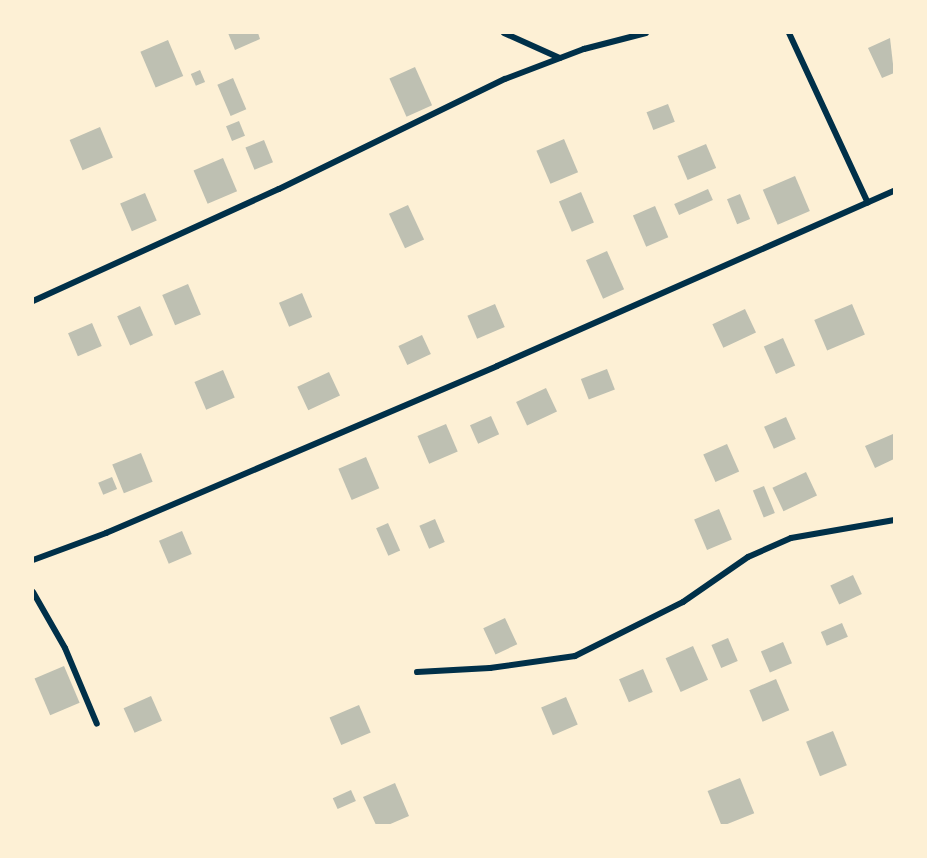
<!DOCTYPE html>
<style>
body{margin:0}
#map{position:relative;width:927px;height:858px;overflow:hidden;background:#fdf0d5;font-family:"Work Sans",sans-serif}
div>[style]{position:absolute}
.building>*{inset:0;background:#bec0b2;transform-origin:0 0}
.minor>*{height:6px;margin:-3px;padding:0 3px;transform-origin:3px;border-radius:3px;background:#003049}
span{translate:-50% -50%;white-space:nowrap;text-align:center;line-height:1.15;-webkit-text-stroke:6px #fdf0d5;paint-order:stroke}
.frame{position:absolute;inset:0;border:34px solid #fdf0d5;pointer-events:none}
</style>
<div id="map">
<div class="building">
<div style="clip-path:polygon(228px 33px,258px 33px,260px 39px,235px 50px)"></div>
<div style="clip-path:polygon(890px 38px,894px 73px,882px 78px,868px 48px)"></div>
<div style="left:168px;top:40px;width:39px;height:30px;rotate:67deg"></div>
<div style="left:415px;top:67px;width:42px;height:28px;rotate:66deg"></div>
<div style="left:200px;top:70px;width:13px;height:10px;rotate:67deg"></div>
<div style="left:233px;top:78px;width:34px;height:17px;rotate:67deg"></div>
<div style="left:668px;top:104px;width:19px;height:23px;rotate:69deg"></div>
<div style="left:239px;top:121px;width:16px;height:14px;rotate:68deg"></div>
<div style="left:100px;top:127px;width:33px;height:33px;rotate:67deg"></div>
<div style="left:564px;top:139px;width:36px;height:30px;rotate:67deg"></div>
<div style="left:264px;top:140px;width:24px;height:20px;rotate:68deg"></div>
<div style="left:706px;top:144px;width:26px;height:31px;rotate:67deg"></div>
<div style="left:223px;top:158px;width:36px;height:32px;rotate:67deg"></div>
<div style="left:795px;top:176px;width:38px;height:35px;rotate:67deg"></div>
<div style="left:708px;top:189px;width:12px;height:37px;rotate:66deg"></div>
<div style="left:581px;top:192px;width:33px;height:24px;rotate:67deg"></div>
<div style="left:145px;top:193px;width:30px;height:27px;rotate:67deg"></div>
<div style="left:740px;top:194px;width:27px;height:14px;rotate:68deg"></div>
<div style="left:408px;top:205px;width:38px;height:21px;rotate:65deg"></div>
<div style="left:655px;top:206px;width:34px;height:24px;rotate:67deg"></div>
<div style="left:607px;top:251px;width:42px;height:23px;rotate:66deg"></div>
<div style="left:188px;top:284px;width:33px;height:28px;rotate:67deg"></div>
<div style="left:302px;top:293px;width:26px;height:25px;rotate:67deg"></div>
<div style="left:495px;top:304px;width:25px;height:30px;rotate:67deg"></div>
<div style="left:852px;top:304px;width:33px;height:41px;rotate:67deg"></div>
<div style="left:140px;top:306px;width:32px;height:25px;rotate:66deg"></div>
<div style="left:745px;top:309px;width:26px;height:36px;rotate:65deg"></div>
<div style="left:92px;top:323px;width:25px;height:26px;rotate:67deg"></div>
<div style="left:422px;top:335px;width:21px;height:26px;rotate:65deg"></div>
<div style="left:783px;top:338px;width:30px;height:21px;rotate:66deg"></div>
<div style="left:607px;top:369px;width:22px;height:28px;rotate:69deg"></div>
<div style="left:223px;top:370px;width:30px;height:31px;rotate:67deg"></div>
<div style="left:329px;top:372px;width:26px;height:35px;rotate:65deg"></div>
<div style="left:546px;top:388px;width:26px;height:33px;rotate:65deg"></div>
<div style="left:491px;top:416px;width:20px;height:23px;rotate:66deg"></div>
<div style="left:786px;top:417px;width:24px;height:24px;rotate:66deg"></div>
<div style="left:446px;top:424px;width:30px;height:31px;rotate:67deg"></div>
<div style="clip-path:polygon(893px 434px,894px 459px,875px 468px,865px 446px)"></div>
<div style="left:727px;top:444px;width:30px;height:26px;rotate:66deg"></div>
<div style="left:141px;top:453px;width:31px;height:31px;rotate:68deg"></div>
<div style="left:366px;top:457px;width:34px;height:30px;rotate:67deg"></div>
<div style="left:806px;top:472px;width:26px;height:37px;rotate:65deg"></div>
<div style="left:112px;top:477px;width:13px;height:15px;rotate:67deg"></div>
<div style="left:764px;top:486px;width:29px;height:12px;rotate:68deg"></div>
<div style="left:719px;top:509px;width:33px;height:27px;rotate:67deg"></div>
<div style="left:435px;top:519px;width:25px;height:17px;rotate:67deg"></div>
<div style="left:388px;top:523px;width:30px;height:13px;rotate:66deg"></div>
<div style="left:182px;top:531px;width:25px;height:25px;rotate:67deg"></div>
<div style="left:853px;top:575px;width:21px;height:25px;rotate:65deg"></div>
<div style="left:505px;top:618px;width:29px;height:24px;rotate:65deg"></div>
<div style="left:842px;top:623px;width:15px;height:23px;rotate:67deg"></div>
<div style="left:728px;top:638px;width:25px;height:18px;rotate:67deg"></div>
<div style="left:783px;top:642px;width:23px;height:24px;rotate:67deg"></div>
<div style="left:693px;top:646px;width:37px;height:30px;rotate:66deg"></div>
<div style="left:64px;top:666px;width:40px;height:32px;rotate:67deg"></div>
<div style="left:643px;top:669px;width:25px;height:26px;rotate:67deg"></div>
<div style="left:776px;top:679px;width:34px;height:29px;rotate:67deg"></div>
<div style="left:151px;top:696px;width:27px;height:30px;rotate:66deg"></div>
<div style="left:566px;top:697px;width:30px;height:27px;rotate:67deg"></div>
<div style="left:359px;top:705px;width:30px;height:32px;rotate:67deg"></div>
<div style="left:833px;top:731px;width:37px;height:29px;rotate:68deg"></div>
<div style="left:740px;top:778px;width:38px;height:35px;rotate:68deg"></div>
<div style="clip-path:polygon(395px 783px,409px 816px,388px 825px,376px 825px,363px 797px)"></div>
<div style="left:351px;top:790px;width:12px;height:20px;rotate:66deg"></div>
</div>
<div class="minor">
<div style="left:504px;top:33px;width:61px;rotate:24.1deg"></div>
<div style="left:789px;top:33px;width:187px;rotate:65.1deg"></div>
<div style="left:33px;top:301px;width:270px;rotate:-24.5deg"></div>
<div style="left:279px;top:189px;width:251px;rotate:-26deg"></div>
<div style="left:505px;top:79px;width:85px;rotate:-20.8deg"></div>
<div style="left:584px;top:49px;width:64px;rotate:-14.5deg"></div>
<div style="left:33px;top:560px;width:78px;rotate:-20.3deg"></div>
<div style="left:106px;top:533px;width:425px;rotate:-23.1deg"></div>
<div style="left:497px;top:366px;width:434px;rotate:-23.8deg"></div>
<div style="left:33px;top:592px;width:64px;rotate:60.3deg"></div>
<div style="left:65px;top:648px;width:82px;rotate:67.2deg"></div>
<div style="left:417px;top:672px;width:73px;rotate:-3.1deg"></div>
<div style="left:490px;top:668px;width:86px;rotate:-8deg"></div>
<div style="left:575px;top:656px;width:121px;rotate:-26.6deg"></div>
<div style="left:683px;top:602px;width:79px;rotate:-34.7deg"></div>
<div style="left:748px;top:557px;width:47px;rotate:-23.8deg"></div>
<div style="left:791px;top:538px;width:105px;rotate:-9.9deg"></div>
</div>
<div class="frame"></div>
</div>
